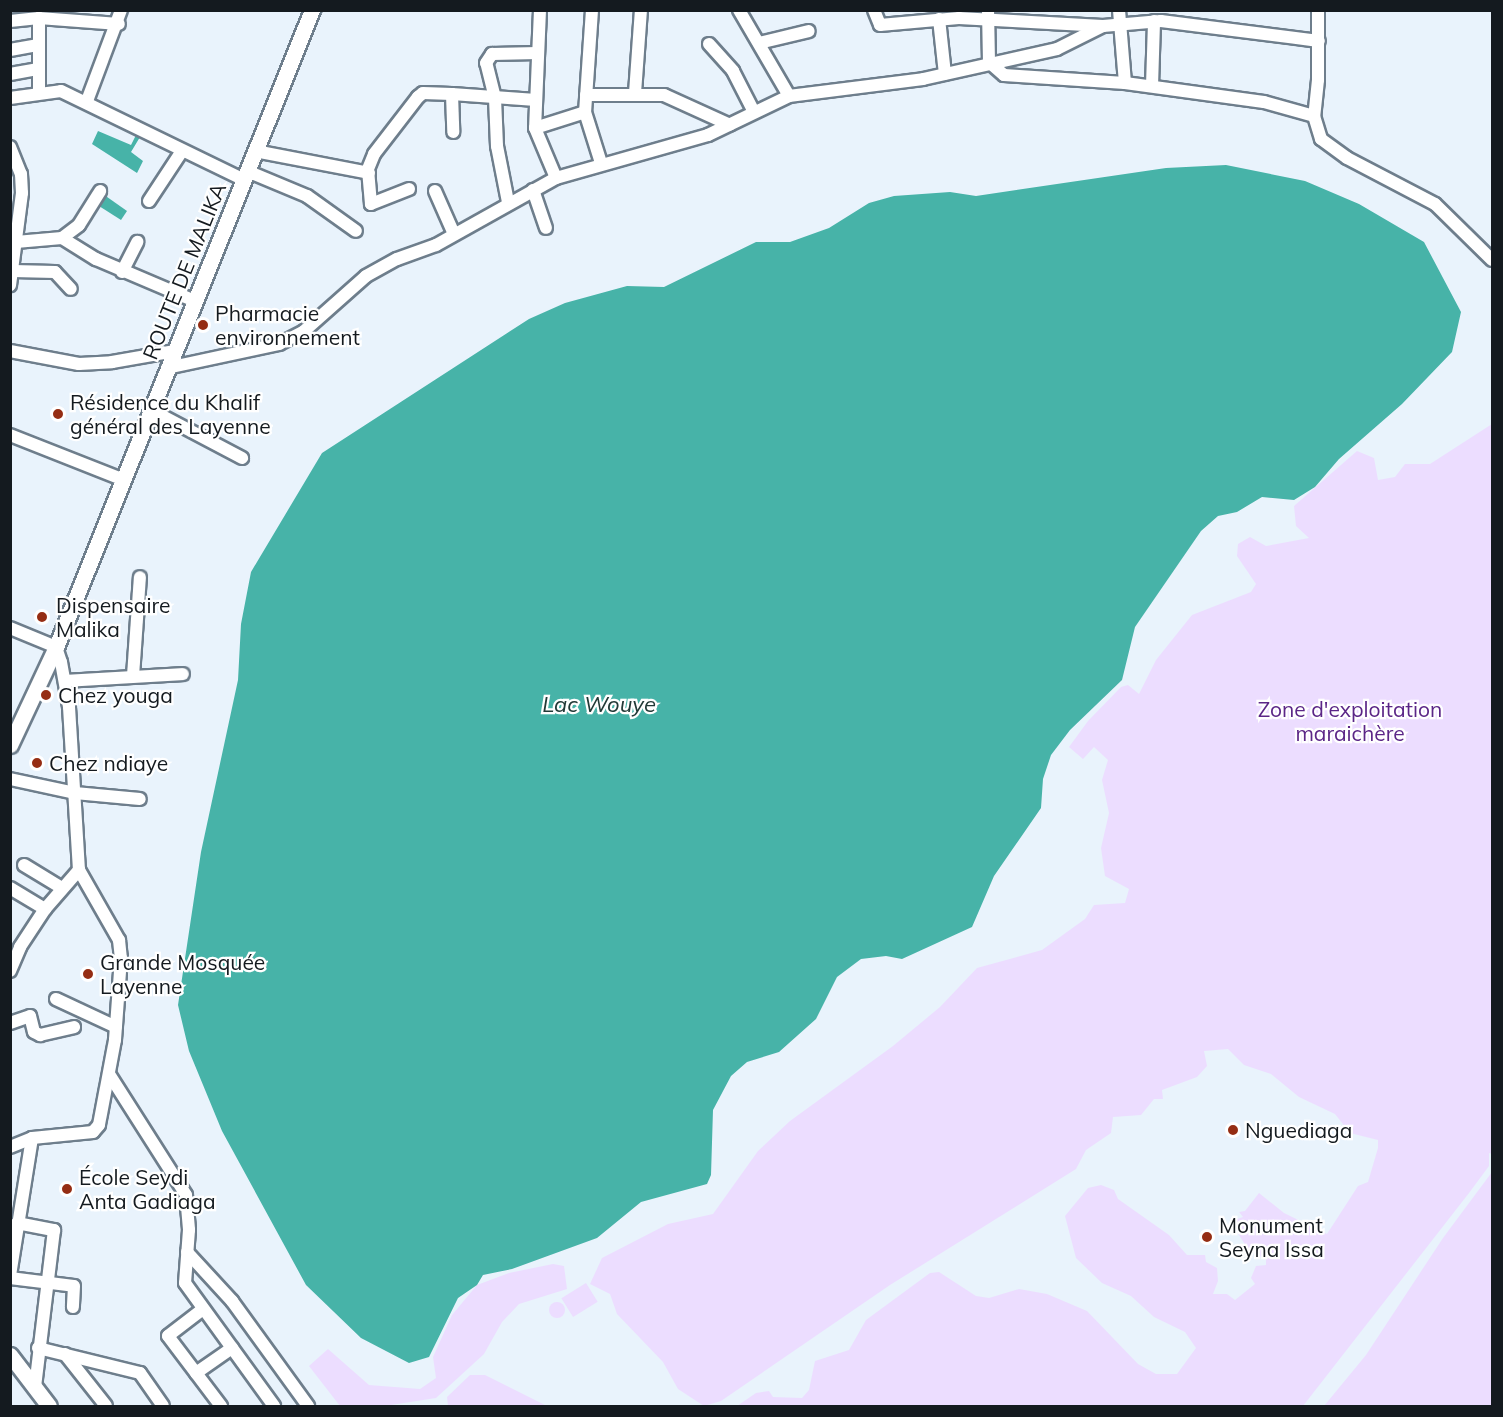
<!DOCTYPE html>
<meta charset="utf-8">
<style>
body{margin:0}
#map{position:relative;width:1503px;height:1417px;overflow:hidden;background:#e9f3fc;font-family:Mulish,sans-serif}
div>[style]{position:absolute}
.green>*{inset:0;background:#ecddff;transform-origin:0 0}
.round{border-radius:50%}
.water>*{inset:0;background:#47b3a8}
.roads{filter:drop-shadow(2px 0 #6e7e8c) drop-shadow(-2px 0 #6e7e8c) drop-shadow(0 2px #6e7e8c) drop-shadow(0 -2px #6e7e8c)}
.minor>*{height:12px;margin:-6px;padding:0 6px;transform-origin:6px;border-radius:6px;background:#fff}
.major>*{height:15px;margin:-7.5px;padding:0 7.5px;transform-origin:7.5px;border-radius:7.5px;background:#fff}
.dots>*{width:16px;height:16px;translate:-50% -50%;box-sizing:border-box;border:3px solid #fff;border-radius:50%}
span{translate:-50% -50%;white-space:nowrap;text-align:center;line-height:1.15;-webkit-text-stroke:4.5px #fff;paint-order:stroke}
.street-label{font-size:21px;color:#141a1f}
.poi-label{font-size:21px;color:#141a1f}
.left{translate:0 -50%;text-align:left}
.park-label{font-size:21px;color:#5b2687}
.water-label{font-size:22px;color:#223a37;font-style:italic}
.frame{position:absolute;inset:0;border:12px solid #141a1f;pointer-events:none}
</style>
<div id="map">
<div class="green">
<div style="clip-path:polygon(1492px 424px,1492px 1154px,1489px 1153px,1489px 1166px,1469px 1193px,1303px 1406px,737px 1406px,756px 1393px,769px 1391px,773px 1397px,802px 1398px,809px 1390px,815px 1361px,849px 1350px,866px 1320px,930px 1273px,939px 1272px,976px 1296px,989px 1298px,1019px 1289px,1047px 1294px,1087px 1311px,1138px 1364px,1156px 1374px,1177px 1374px,1196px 1348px,1185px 1332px,1154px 1317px,1131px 1296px,1102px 1283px,1076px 1258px,1065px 1216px,1088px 1188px,1101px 1185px,1114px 1190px,1118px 1199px,1169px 1235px,1187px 1255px,1205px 1255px,1206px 1262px,1217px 1268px,1218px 1281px,1213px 1294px,1227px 1294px,1235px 1300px,1255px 1284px,1251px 1278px,1256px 1266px,1266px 1265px,1266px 1259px,1249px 1251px,1234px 1227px,1237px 1219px,1243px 1217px,1239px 1212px,1245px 1211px,1259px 1193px,1284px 1213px,1327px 1234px,1358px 1186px,1368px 1182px,1378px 1148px,1378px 1140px,1350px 1133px,1335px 1114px,1299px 1097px,1271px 1074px,1244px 1065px,1228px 1049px,1204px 1051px,1207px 1066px,1197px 1077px,1162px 1090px,1163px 1099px,1154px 1099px,1141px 1115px,1113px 1117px,1111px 1133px,1086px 1150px,1076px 1169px,890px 1285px,721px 1401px,704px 1406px,678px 1389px,663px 1362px,617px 1314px,610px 1294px,590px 1284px,602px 1258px,668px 1224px,713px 1214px,758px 1151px,790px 1121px,893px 1046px,940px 1007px,977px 968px,1042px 950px,1085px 919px,1094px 905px,1125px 903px,1129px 889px,1105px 876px,1101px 848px,1109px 813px,1102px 780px,1108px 760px,1094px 747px,1083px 759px,1069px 747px,1088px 721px,1121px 687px,1128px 685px,1139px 694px,1156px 660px,1192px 615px,1251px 592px,1256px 584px,1237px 556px,1238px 544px,1250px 537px,1266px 546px,1309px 538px,1296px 526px,1294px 506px,1357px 451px,1374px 458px,1378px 480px,1395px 477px,1405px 464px,1430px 464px)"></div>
<div style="clip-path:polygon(1492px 1172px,1492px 1406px,1324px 1406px,1366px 1355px,1443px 1238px)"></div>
<div style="clip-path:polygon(553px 1264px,564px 1266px,567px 1289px,519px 1304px,502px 1322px,484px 1354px,436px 1398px,391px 1405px,340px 1406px,309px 1366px,328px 1349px,369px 1385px,420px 1389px,436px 1378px,433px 1357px,452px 1315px,477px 1285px,509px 1273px)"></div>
<div style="left:586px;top:1283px;width:22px;height:29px;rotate:58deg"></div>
<div class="round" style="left:549px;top:1302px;width:16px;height:16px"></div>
<div style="clip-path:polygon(470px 1375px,485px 1375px,547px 1406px,448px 1406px,447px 1397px)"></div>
</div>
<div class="water">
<div style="clip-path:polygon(98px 131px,131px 145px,136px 135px,140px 137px,131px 152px,143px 161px,137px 173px,92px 144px)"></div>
<div style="clip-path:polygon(1226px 165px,1305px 181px,1359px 204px,1424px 242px,1461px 312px,1452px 352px,1402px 404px,1339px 459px,1315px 487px,1294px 500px,1262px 497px,1237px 512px,1218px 516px,1201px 531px,1135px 627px,1122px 680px,1070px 730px,1051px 755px,1043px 779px,1041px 808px,994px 876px,972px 927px,902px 959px,886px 956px,861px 959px,837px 977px,816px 1019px,779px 1052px,747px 1062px,731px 1076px,713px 1110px,711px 1175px,707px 1184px,641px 1202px,597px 1238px,512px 1269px,483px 1275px,477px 1285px,458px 1298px,429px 1357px,409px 1363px,361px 1338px,306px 1285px,222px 1131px,189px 1051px,178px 1005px,201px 852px,238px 680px,241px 624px,251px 572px,322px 453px,529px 319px,565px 303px,627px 286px,664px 287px,756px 242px,790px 242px,829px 228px,869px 203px,894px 196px,950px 192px,976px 196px,1166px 168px)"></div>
<div style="clip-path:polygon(100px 192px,127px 211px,121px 220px,99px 206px)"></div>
</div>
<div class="roads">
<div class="minor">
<div style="left:540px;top:10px;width:118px;rotate:92.4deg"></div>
<div style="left:535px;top:128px;width:54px;rotate:67.2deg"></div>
<div style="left:592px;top:10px;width:102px;rotate:93.9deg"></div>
<div style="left:585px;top:112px;width:53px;rotate:72.6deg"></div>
<div style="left:739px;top:10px;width:99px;rotate:59.8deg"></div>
<div style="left:874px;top:10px;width:16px;rotate:68deg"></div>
<div style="left:880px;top:25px;width:79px;rotate:-5.1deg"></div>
<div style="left:959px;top:18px;width:144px;rotate:3.2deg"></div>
<div style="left:988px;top:10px;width:52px;rotate:88.9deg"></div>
<div style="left:989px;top:62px;width:20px;rotate:41deg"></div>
<div style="left:1004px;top:75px;width:121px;rotate:3.8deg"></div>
<div style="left:1125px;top:83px;width:140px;rotate:7.8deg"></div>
<div style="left:1264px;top:102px;width:52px;rotate:15.6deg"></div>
<div style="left:1119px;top:10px;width:73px;rotate:85.3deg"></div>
<div style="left:1318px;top:10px;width:70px;rotate:90deg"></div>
<div style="left:1318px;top:80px;width:36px;rotate:96deg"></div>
<div style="left:1314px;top:116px;width:24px;rotate:73deg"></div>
<div style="left:1321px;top:139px;width:32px;rotate:36deg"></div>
<div style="left:1347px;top:158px;width:99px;rotate:27.6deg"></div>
<div style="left:1435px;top:204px;width:80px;rotate:44.5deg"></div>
<div style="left:939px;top:19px;width:55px;rotate:83.8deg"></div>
<div style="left:10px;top:21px;width:29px;rotate:-6deg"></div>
<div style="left:39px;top:18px;width:80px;rotate:4.3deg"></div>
<div style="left:759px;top:43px;width:51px;rotate:-13.5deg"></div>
<div style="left:709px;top:44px;width:36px;rotate:48deg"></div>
<div style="left:733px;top:71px;width:46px;rotate:62.9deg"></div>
<div style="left:10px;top:50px;width:29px;rotate:-10deg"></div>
<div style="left:10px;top:74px;width:29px;rotate:-10deg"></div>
<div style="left:1152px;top:86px;width:65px;rotate:-88.2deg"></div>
<div style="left:39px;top:92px;width:74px;rotate:-90deg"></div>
<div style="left:635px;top:93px;width:83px;rotate:-85.9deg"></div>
<div style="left:452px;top:94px;width:84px;rotate:4.1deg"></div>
<div style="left:586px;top:95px;width:78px"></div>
<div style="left:664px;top:95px;width:72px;rotate:24.4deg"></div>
<div style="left:10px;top:98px;width:51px;rotate:-7.8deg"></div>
<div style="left:61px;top:91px;width:203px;rotate:25.9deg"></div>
<div style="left:87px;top:101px;width:97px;rotate:-69.5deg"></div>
<div style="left:535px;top:128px;width:52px;rotate:-17.7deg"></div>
<div style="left:10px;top:147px;width:29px;rotate:68deg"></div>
<div style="left:21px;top:174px;width:19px;rotate:87deg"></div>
<div style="left:22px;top:193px;width:93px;rotate:97.4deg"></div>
<div style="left:255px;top:151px;width:116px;rotate:10.9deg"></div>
<div style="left:247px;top:171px;width:65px;rotate:22.6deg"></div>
<div style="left:307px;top:196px;width:60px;rotate:35.5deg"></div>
<div style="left:409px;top:189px;width:41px;rotate:158.5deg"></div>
<div style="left:371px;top:204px;width:35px;rotate:-95deg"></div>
<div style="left:368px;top:169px;width:16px;rotate:-68deg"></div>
<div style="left:374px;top:154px;width:72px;rotate:-52.3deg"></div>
<div style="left:418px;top:97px;width:6px;rotate:-39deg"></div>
<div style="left:423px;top:93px;width:29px;rotate:2deg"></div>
<div style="left:452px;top:94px;width:38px;rotate:88deg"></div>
<div style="left:533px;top:190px;width:40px;rotate:71.1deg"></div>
<div style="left:435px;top:191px;width:47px;rotate:66.2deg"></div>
<div style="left:149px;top:201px;width:60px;rotate:-56.6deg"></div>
<div style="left:508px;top:202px;width:57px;rotate:-101.1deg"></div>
<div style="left:497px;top:146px;width:48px;rotate:-92.4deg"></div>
<div style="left:495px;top:98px;width:36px;rotate:-104deg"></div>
<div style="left:486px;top:63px;width:11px;rotate:-56deg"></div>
<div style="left:492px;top:54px;width:46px;rotate:-1.2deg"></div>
<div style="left:62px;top:238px;width:40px;rotate:32deg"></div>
<div style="left:96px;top:259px;width:108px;rotate:23deg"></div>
<div style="left:16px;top:242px;width:46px;rotate:-5deg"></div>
<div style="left:62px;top:238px;width:21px;rotate:-37deg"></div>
<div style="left:79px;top:225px;width:40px;rotate:-58deg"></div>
<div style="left:13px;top:271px;width:42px;rotate:1.4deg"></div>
<div style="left:55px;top:272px;width:23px;rotate:47deg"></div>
<div style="left:122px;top:272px;width:34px;rotate:-63deg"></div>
<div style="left:10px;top:351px;width:70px;rotate:10.7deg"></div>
<div style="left:79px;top:364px;width:33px;rotate:-3deg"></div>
<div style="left:112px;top:362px;width:64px;rotate:-9.9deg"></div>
<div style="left:167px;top:368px;width:115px;rotate:-12.1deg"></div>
<div style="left:279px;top:344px;width:27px;rotate:-27deg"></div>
<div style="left:303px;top:332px;width:84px;rotate:-41.6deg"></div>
<div style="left:366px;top:276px;width:35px;rotate:-29deg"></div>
<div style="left:397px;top:259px;width:41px;rotate:-19.7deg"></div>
<div style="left:436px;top:245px;width:137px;rotate:-29.2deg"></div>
<div style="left:556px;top:178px;width:158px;rotate:-15.8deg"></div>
<div style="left:708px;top:135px;width:90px;rotate:-25.7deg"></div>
<div style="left:789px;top:96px;width:135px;rotate:-7.2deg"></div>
<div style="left:923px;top:79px;width:137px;rotate:-12.6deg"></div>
<div style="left:1057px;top:49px;width:51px;rotate:-26.6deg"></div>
<div style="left:1103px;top:26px;width:58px;rotate:-4.9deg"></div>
<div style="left:1161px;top:21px;width:159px;rotate:7.2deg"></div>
<div style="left:151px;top:410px;width:103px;rotate:27.8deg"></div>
<div style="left:10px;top:435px;width:123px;rotate:21.5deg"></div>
<div style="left:10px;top:628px;width:50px;rotate:22.4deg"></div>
<div style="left:56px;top:647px;width:16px;rotate:72deg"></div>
<div style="left:61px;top:662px;width:46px;rotate:79.9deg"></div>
<div style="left:69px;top:707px;width:163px;rotate:86.5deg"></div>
<div style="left:79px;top:870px;width:81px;rotate:60.3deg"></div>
<div style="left:119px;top:940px;width:18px;rotate:84deg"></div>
<div style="left:121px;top:958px;width:82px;rotate:94.2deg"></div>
<div style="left:115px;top:1040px;width:86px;rotate:100.7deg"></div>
<div style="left:99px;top:1125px;width:9px;rotate:131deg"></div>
<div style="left:93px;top:1132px;width:61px;rotate:174.4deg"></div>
<div style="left:32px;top:1138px;width:139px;rotate:99.1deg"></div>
<div style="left:133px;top:676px;width:99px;rotate:-86deg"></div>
<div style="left:66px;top:681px;width:117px;rotate:-3.4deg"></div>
<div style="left:10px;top:779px;width:66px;rotate:12.2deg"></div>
<div style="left:75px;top:793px;width:65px;rotate:5.3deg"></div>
<div style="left:24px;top:865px;width:44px;rotate:31.2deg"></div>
<div style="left:10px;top:888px;width:41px;rotate:31deg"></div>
<div style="left:10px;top:971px;width:26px;rotate:-67deg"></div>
<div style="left:20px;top:947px;width:45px;rotate:-56.7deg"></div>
<div style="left:45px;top:909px;width:52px;rotate:-48.9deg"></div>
<div style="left:56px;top:999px;width:66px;rotate:25deg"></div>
<div style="left:10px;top:1023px;width:21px;rotate:-19deg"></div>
<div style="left:30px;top:1016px;width:16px;rotate:76deg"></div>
<div style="left:34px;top:1032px;width:7px;rotate:27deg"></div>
<div style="left:40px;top:1035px;width:35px;rotate:-13deg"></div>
<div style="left:109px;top:1074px;width:143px;rotate:57.5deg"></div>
<div style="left:186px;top:1195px;width:35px;rotate:85deg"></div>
<div style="left:189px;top:1230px;width:53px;rotate:94.3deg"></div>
<div style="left:185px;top:1283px;width:152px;rotate:54.1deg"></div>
<div style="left:10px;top:1147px;width:24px;rotate:-22deg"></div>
<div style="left:17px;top:1223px;width:38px;rotate:11deg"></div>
<div style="left:54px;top:1230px;width:157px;rotate:96.9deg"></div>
<div style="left:187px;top:1252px;width:67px;rotate:47.4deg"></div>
<div style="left:232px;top:1301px;width:130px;rotate:54.1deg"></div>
<div style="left:10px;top:1278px;width:64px;rotate:7.1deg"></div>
<div style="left:74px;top:1286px;width:21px;rotate:93deg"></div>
<div style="left:203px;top:1309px;width:44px;rotate:142.4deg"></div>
<div style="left:168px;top:1336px;width:88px;rotate:52.9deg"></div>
<div style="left:38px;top:1348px;width:105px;rotate:13.8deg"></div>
<div style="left:140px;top:1373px;width:40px;rotate:55.1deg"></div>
<div style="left:65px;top:1354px;width:66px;rotate:51.7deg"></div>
<div style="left:196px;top:1373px;width:44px;rotate:-34.8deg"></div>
</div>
<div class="major">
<div style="left:10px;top:745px;width:108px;rotate:-64.9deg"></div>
<div style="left:56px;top:647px;width:687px;rotate:-68.11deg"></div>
<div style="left:10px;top:1355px;width:64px;rotate:52.6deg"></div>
</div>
</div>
<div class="dots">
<div style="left:203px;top:325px;background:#952d13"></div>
<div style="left:58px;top:414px;background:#952d13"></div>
<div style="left:42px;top:617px;background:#952d13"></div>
<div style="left:46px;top:695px;background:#952d13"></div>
<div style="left:37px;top:763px;background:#952d13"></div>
<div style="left:88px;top:974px;background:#952d13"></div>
<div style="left:1233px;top:1130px;background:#952d13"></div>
<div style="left:67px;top:1189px;background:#952d13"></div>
<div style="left:1207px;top:1237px;background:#952d13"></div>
</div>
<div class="street-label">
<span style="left:184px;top:271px;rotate:-68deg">ROUTE DE MALIKA</span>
</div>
<div class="poi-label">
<span class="left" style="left:215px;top:325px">Pharmacie<br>environnement</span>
<span class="left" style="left:70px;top:414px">Résidence du Khalif<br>général des Layenne</span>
<span class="left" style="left:56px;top:617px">Dispensaire<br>Malika</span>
<span class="left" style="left:58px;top:695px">Chez youga</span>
<span class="left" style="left:49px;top:763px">Chez ndiaye</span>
<span class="left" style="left:100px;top:974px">Grande Mosquée<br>Layenne</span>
<span class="left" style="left:1245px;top:1130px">Nguediaga</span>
<span class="left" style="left:79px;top:1189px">École Seydi<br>Anta Gadiaga</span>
<span class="left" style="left:1219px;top:1237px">Monument<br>Seyna Issa</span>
</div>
<div class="park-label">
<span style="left:1350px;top:721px">Zone d'exploitation<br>maraichère</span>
</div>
<div class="water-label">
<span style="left:599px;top:705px">Lac Wouye</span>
</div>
<div class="frame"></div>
</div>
